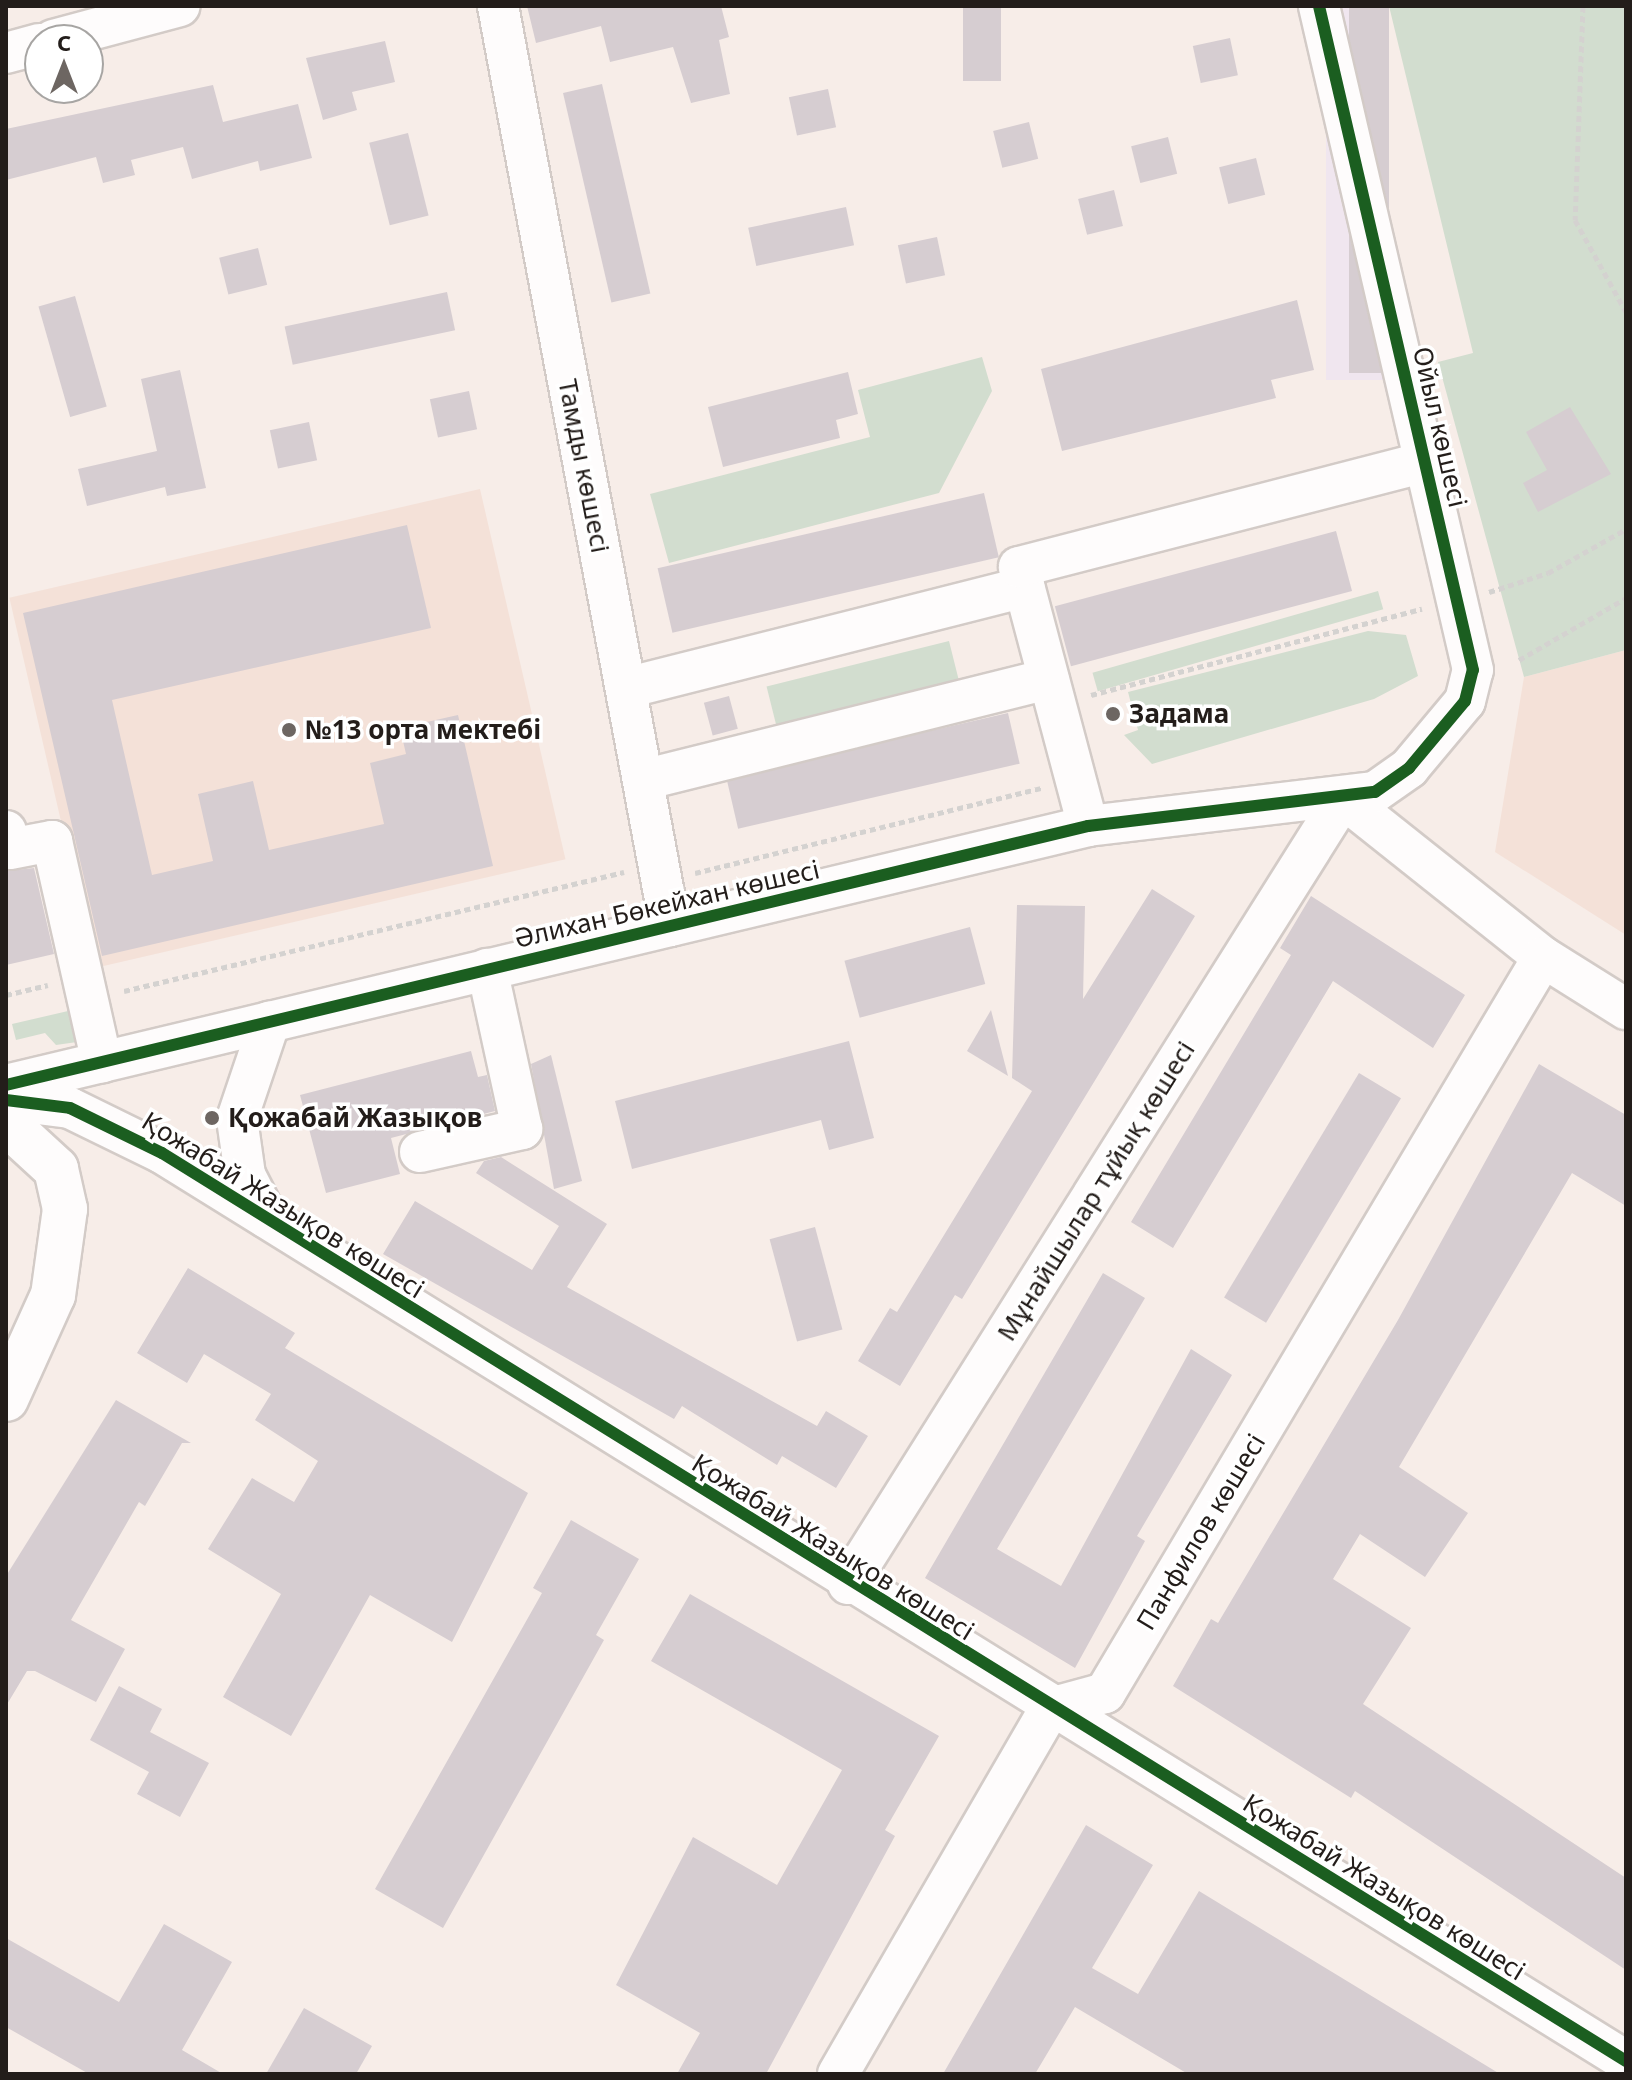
<!DOCTYPE html>
<meta charset="utf-8">
<style>
body{margin:0}
#map{position:relative;width:1632px;height:2080px;overflow:hidden;background:#f7ede8;font-family:"Noto Sans",sans-serif}
div>[style]{position:absolute}
.built>*{inset:0;background:#f4e1d8;transform-origin:0 0}
.industrial>*{inset:0;background:#f0e6ef;transform-origin:0 0}
.green>*{inset:0;background:#d2ddcf;transform-origin:0 0}
.building>*{inset:0;background:#d6cdd1;transform-origin:0 0}
.path>*{height:5px;margin-top:-2.5px;transform-origin:0;background:repeating-linear-gradient(90deg,#d4d2d0 0 6px,transparent 0 10px)}
.roads{filter:drop-shadow(2px 0 #d3cbc7) drop-shadow(-2px 0 #d3cbc7) drop-shadow(0 2px #d3cbc7) drop-shadow(0 -2px #d3cbc7)}
.minor>*{height:40px;margin:-20px;padding:0 20px;transform-origin:20px;border-radius:20px;background:#fefcfc}
.major>*{height:44px;margin:-22px;padding:0 22px;transform-origin:22px;border-radius:22px;background:#fefcfc}
.cycleway>*{height:12px;margin:-6px;padding:0 6px;transform-origin:6px;border-radius:6px;background:#1b5e20}
.dots>*{width:22px;height:22px;translate:-50% -50%;box-sizing:border-box;border:4px solid #fff;border-radius:50%}
span{translate:-50% -50%;white-space:nowrap;text-align:center;line-height:1.15;-webkit-text-stroke:7px #fff;paint-order:stroke}
.street-label{font-size:26px;color:#231d1a}
.poi-label{font-size:26px;color:#231d1a;font-weight:700}
.left{translate:0 -50%;text-align:left}
.frame{position:absolute;inset:0;border:8px solid #231d1a;pointer-events:none}
.north{position:absolute;left:24px;top:24px;width:80px;height:80px;box-sizing:border-box;background:#fff;border:2px solid #a7a5a3;border-radius:50%;rotate:0deg;font-size:22px;font-weight:700;line-height:32px;text-align:center;color:#231d1a}
.north::after{content:'';display:block;margin:auto;width:28px;height:36px;background:#6d6662;clip-path:polygon(50% 0,100% 100%,50% 72%,0 100%)}
</style>
<div id="map">
<div class="built">
<div style="left:480px;top:489px;width:380px;height:483px;rotate:77deg"></div>
<div style="clip-path:polygon(1626px 650px,1626px 935px,1495px 852px,1524px 677px)"></div>
</div>
<div class="industrial">
<div style="left:1326px;top:6px;width:63px;height:374px"></div>
</div>
<div class="green">
<div style="clip-path:polygon(1389px 6px,1626px 6px,1626px 650px,1524px 677px,1438px 362px,1473px 353px)"></div>
<div style="clip-path:polygon(982px 357px,992px 391px,939px 493px,669px 563px,650px 494px,870px 437px,858px 390px)"></div>
<div style="left:1378px;top:591px;width:19px;height:297px;rotate:74deg"></div>
<div style="clip-path:polygon(1368px 631px,1406px 635px,1418px 676px,1374px 699px,1152px 764px,1124px 735px,1138px 730px,1128px 692px)"></div>
<div style="left:949px;top:641px;width:42px;height:188px;rotate:76deg"></div>
<div style="clip-path:polygon(81px 1008px,84px 1041px,56px 1045px,45px 1033px,16px 1040px,12px 1024px)"></div>
</div>
<div class="building">
<div style="clip-path:polygon(527px 6px,721px 6px,729px 37px,719px 40px,730px 94px,691px 103px,673px 47px,610px 62px,601px 26px,536px 43px)"></div>
<div style="left:963px;top:6px;width:38px;height:75px"></div>
<div style="left:1349px;top:6px;width:40px;height:367px"></div>
<div style="left:1230px;top:38px;width:38px;height:38px;rotate:78deg"></div>
<div style="clip-path:polygon(385px 41px,395px 82px,352px 92px,357px 110px,323px 120px,306px 58px)"></div>
<div style="left:602px;top:84px;width:215px;height:40px;rotate:77deg"></div>
<div style="clip-path:polygon(213px 85px,223px 122px,298px 104px,312px 158px,260px 171px,258px 161px,192px 179px,183px 147px,131px 160px,135px 175px,103px 183px,96px 157px,6px 180px,6px 129px)"></div>
<div style="left:828px;top:89px;width:39px;height:40px;rotate:78deg"></div>
<div style="left:1029px;top:122px;width:38px;height:37px;rotate:76deg"></div>
<div style="left:408px;top:133px;width:85px;height:40px;rotate:76deg"></div>
<div style="left:1168px;top:137px;width:38px;height:38px;rotate:76deg"></div>
<div style="left:1256px;top:158px;width:38px;height:38px;rotate:76deg"></div>
<div style="left:1114px;top:190px;width:37px;height:37px;rotate:76deg"></div>
<div style="left:846px;top:207px;width:39px;height:100px;rotate:78deg"></div>
<div style="left:937px;top:237px;width:39px;height:40px;rotate:78deg"></div>
<div style="left:258px;top:248px;width:38px;height:40px;rotate:76deg"></div>
<div style="left:447px;top:292px;width:39px;height:166px;rotate:78deg"></div>
<div style="left:75px;top:296px;width:115px;height:38px;rotate:74deg"></div>
<div style="clip-path:polygon(1297px 300px,1314px 370px,1271px 380px,1276px 398px,1062px 451px,1041px 369px)"></div>
<div style="clip-path:polygon(180px 370px,206px 488px,167px 496px,165px 487px,87px 506px,78px 469px,157px 451px,141px 379px)"></div>
<div style="clip-path:polygon(848px 372px,858px 414px,836px 420px,840px 438px,723px 467px,708px 407px)"></div>
<div style="left:469px;top:391px;width:39px;height:40px;rotate:78deg"></div>
<div style="clip-path:polygon(1570px 407px,1611px 474px,1538px 512px,1523px 483px,1547px 470px,1526px 432px)"></div>
<div style="left:309px;top:422px;width:39px;height:40px;rotate:78deg"></div>
<div style="left:984px;top:493px;width:66px;height:335px;rotate:77deg"></div>
<div style="clip-path:polygon(407px 525px,431px 628px,112px 700px,152px 875px,213px 861px,198px 794px,253px 781px,269px 850px,384px 824px,370px 763px,406px 754px,400px 728px,458px 715px,493px 866px,102px 956px,23px 613px)"></div>
<div style="left:1336px;top:531px;width:62px;height:291px;rotate:75deg"></div>
<div style="left:729px;top:696px;width:34px;height:26px;rotate:75deg"></div>
<div style="left:1008px;top:713px;width:52px;height:289px;rotate:77deg"></div>
<div style="clip-path:polygon(34px 868px,54px 954px,6px 965px,6px 871px)"></div>
<div style="clip-path:polygon(1152px 889px,1195px 916px,962px 1299px,955px 1295px,900px 1386px,858px 1361px,890px 1308px,897px 1312px,1032px 1091px,1012px 1078px,1017px 905px,1085px 906px,1083px 999px)"></div>
<div style="clip-path:polygon(1311px 896px,1465px 995px,1433px 1048px,1333px 981px,1173px 1248px,1131px 1222px,1291px 955px,1280px 948px)"></div>
<div style="left:970px;top:927px;width:59px;height:130px;rotate:75deg"></div>
<div style="clip-path:polygon(991px 1010px,1008px 1076px,967px 1051px)"></div>
<div style="clip-path:polygon(849px 1041px,874px 1138px,829px 1150px,821px 1120px,632px 1169px,615px 1101px)"></div>
<div style="clip-path:polygon(471px 1051px,478px 1077px,487px 1075px,495px 1111px,391px 1138px,400px 1174px,326px 1193px,300px 1095px)"></div>
<div style="clip-path:polygon(551px 1055px,582px 1181px,554px 1189px,531px 1064px)"></div>
<div style="clip-path:polygon(1539px 1064px,1626px 1115px,1626px 1206px,1572px 1173px,1399px 1467px,1468px 1513px,1425px 1577px,1360px 1534px,1333px 1579px,1411px 1628px,1363px 1704px,1626px 1878px,1626px 1970px,1355px 1791px,1351px 1798px,1173px 1686px,1211px 1619px,1218px 1623px,1398px 1320px)"></div>
<div style="left:1359px;top:1073px;width:49px;height:262px;rotate:31deg"></div>
<div style="clip-path:polygon(501px 1157px,607px 1224px,567px 1287px,817px 1426px,826px 1411px,868px 1436px,836px 1488px,782px 1456px,777px 1465px,682px 1406px,674px 1419px,383px 1254px,415px 1201px,532px 1270px,559px 1226px,476px 1173px,484px 1161px)"></div>
<div style="left:815px;top:1227px;width:106px;height:47px;rotate:75deg"></div>
<div style="clip-path:polygon(188px 1268px,295px 1333px,285px 1348px,528px 1493px,452px 1642px,370px 1595px,291px 1736px,223px 1697px,281px 1594px,208px 1549px,252px 1478px,294px 1502px,318px 1461px,255px 1420px,271px 1394px,204px 1354px,187px 1383px,137px 1353px)"></div>
<div style="clip-path:polygon(1103px 1273px,1145px 1298px,997px 1549px,1061px 1586px,1191px 1349px,1232px 1375px,1137px 1536px,1145px 1541px,1075px 1668px,925px 1578px)"></div>
<div style="clip-path:polygon(116px 1400px,191px 1443px,182px 1443px,145px 1506px,139px 1502px,71px 1620px,125px 1649px,96px 1702px,35px 1671px,27px 1671px,6px 1706px,6px 1576px)"></div>
<div style="clip-path:polygon(571px 1520px,639px 1559px,596px 1635px,604px 1640px,443px 1928px,375px 1889px,542px 1593px,533px 1588px)"></div>
<div style="clip-path:polygon(690px 1594px,939px 1736px,885px 1830px,895px 1836px,766px 2074px,677px 2074px,700px 2033px,616px 1985px,693px 1837px,777px 1885px,842px 1770px,651px 1661px)"></div>
<div style="clip-path:polygon(119px 1686px,162px 1709px,150px 1732px,209px 1763px,180px 1817px,137px 1794px,149px 1772px,90px 1740px)"></div>
<div style="clip-path:polygon(1086px 1825px,1153px 1865px,1092px 1968px,1138px 1994px,1199px 1891px,1500px 2074px,1188px 2074px,1075px 2007px,1035px 2074px,943px 2074px)"></div>
<div style="clip-path:polygon(164px 1924px,232px 1962px,182px 2050px,223px 2074px,89px 2074px,6px 2027px,6px 1938px,119px 2002px)"></div>
<div style="clip-path:polygon(304px 2008px,372px 2046px,356px 2074px,266px 2074px)"></div>
</div>
<div class="path">
<div style="left:1583px;top:6px;width:214px;rotate:92.1deg"></div>
<div style="left:1575px;top:220px;width:105px;rotate:61deg"></div>
<div style="left:1489px;top:592px;width:62px;rotate:-17.9deg"></div>
<div style="left:1548px;top:573px;width:90px;rotate:-29.4deg"></div>
<div style="left:1519px;top:660px;width:124px;rotate:-30.1deg"></div>
<div style="left:1091px;top:695px;width:342px;rotate:-14.6deg"></div>
<div style="left:695px;top:873px;width:357px;rotate:-13.8deg"></div>
<div style="left:124px;top:991px;width:514px;rotate:-13.39deg"></div>
<div style="left:6px;top:995px;width:43px;rotate:-13.4deg"></div>
</div>
<div class="roads">
<div class="minor">
<div style="left:498px;top:6px;width:936px;rotate:79.41deg"></div>
<div style="left:53px;top:40px;width:131px;rotate:-15deg"></div>
<div style="left:6px;top:53px;width:35px;rotate:-15deg"></div>
<div style="left:626px;top:688px;width:411px;rotate:-14.2deg"></div>
<div style="left:643px;top:780px;width:418px;rotate:-14deg"></div>
<div style="left:1343px;top:798px;width:256px;rotate:38.5deg"></div>
<div style="left:1543px;top:957px;width:98px;rotate:32.1deg"></div>
<div style="left:1088px;top:826px;width:268px;rotate:-104.9deg"></div>
<div style="left:1019px;top:567px;width:419px;rotate:-14.5deg"></div>
<div style="left:6px;top:831px;width:18px;rotate:77deg"></div>
<div style="left:10px;top:849px;width:43px;rotate:-10.8deg"></div>
<div style="left:52px;top:841px;width:227px;rotate:77.3deg"></div>
<div style="left:6px;top:1085px;width:1113px;rotate:-13.46deg"></div>
<div style="left:1088px;top:826px;width:289px;rotate:-6.8deg"></div>
<div style="left:1375px;top:792px;width:42px;rotate:-35.2deg"></div>
<div style="left:1409px;top:768px;width:87px;rotate:-50.1deg"></div>
<div style="left:1465px;top:701px;width:32px;rotate:-76deg"></div>
<div style="left:1473px;top:670px;width:682px;rotate:-103.06deg"></div>
<div style="left:6px;top:1100px;width:64px;rotate:7.1deg"></div>
<div style="left:70px;top:1108px;width:102px;rotate:26.1deg"></div>
<div style="left:162px;top:1153px;width:1723px;rotate:31.81deg"></div>
<div style="left:420px;top:1152px;width:105px;rotate:-12.7deg"></div>
<div style="left:522px;top:1129px;width:164px;rotate:-102.3deg"></div>
<div style="left:267px;top:1218px;width:48px;rotate:-117.1deg"></div>
<div style="left:245px;top:1175px;width:57px;rotate:-98.1deg"></div>
<div style="left:237px;top:1119px;width:103px;rotate:-71.4deg"></div>
<div style="left:848px;top:1584px;width:929px;rotate:-57.8deg"></div>
<div style="left:838px;top:2074px;width:423px;rotate:-59.9deg"></div>
<div style="left:1050px;top:1708px;width:57px;rotate:-15.3deg"></div>
<div style="left:1105px;top:1693px;width:856px;rotate:-59.24deg"></div>
</div>
<div class="major">
<div style="left:6px;top:1123px;width:68px;rotate:42.6deg"></div>
<div style="left:56px;top:1169px;width:41px;rotate:77.3deg"></div>
<div style="left:65px;top:1209px;width:87px;rotate:97.9deg"></div>
<div style="left:53px;top:1295px;width:114px;rotate:114.3deg"></div>
</div>
</div>
<div class="cycleway">
<div style="left:6px;top:1085px;width:1113px;rotate:-13.46deg"></div>
<div style="left:1088px;top:826px;width:289px;rotate:-6.8deg"></div>
<div style="left:1375px;top:792px;width:42px;rotate:-35.2deg"></div>
<div style="left:1409px;top:768px;width:87px;rotate:-50.1deg"></div>
<div style="left:1465px;top:701px;width:32px;rotate:-76deg"></div>
<div style="left:1473px;top:670px;width:682px;rotate:-103.06deg"></div>
<div style="left:6px;top:1100px;width:64px;rotate:7.1deg"></div>
<div style="left:70px;top:1108px;width:102px;rotate:26.1deg"></div>
<div style="left:162px;top:1153px;width:1723px;rotate:31.81deg"></div>
</div>
<div class="dots">
<div style="left:1113px;top:714px;background:#6d6662"></div>
<div style="left:289px;top:730px;background:#6d6662"></div>
<div style="left:212px;top:1118px;background:#6d6662"></div>
</div>
<div class="street-label">
<span style="left:1440px;top:427px;rotate:77deg">Ойыл көшесі</span>
<span style="left:584px;top:466px;rotate:79deg">Тамды көшесі</span>
<span style="left:667px;top:904px;rotate:-13deg">Әлихан Бөкейхан көшесі</span>
<span style="left:1096px;top:1191px;rotate:-58deg">Мұнайшылар тұйық көшесі</span>
<span style="left:283px;top:1205px;rotate:32deg">Қожабай Жазықов көшесі</span>
<span style="left:1201px;top:1532px;rotate:-59deg">Панфилов көшесі</span>
<span style="left:833px;top:1547px;rotate:32deg">Қожабай Жазықов көшесі</span>
<span style="left:1384px;top:1887px;rotate:32deg">Қожабай Жазықов көшесі</span>
</div>
<div class="poi-label">
<span class="left" style="left:1129px;top:714px">Задама</span>
<span class="left" style="left:305px;top:730px">№13 орта мектебі</span>
<span class="left" style="left:228px;top:1118px">Қожабай Жазықов</span>
</div>
<div class="frame"></div>
<div class="north">С</div>
</div>
